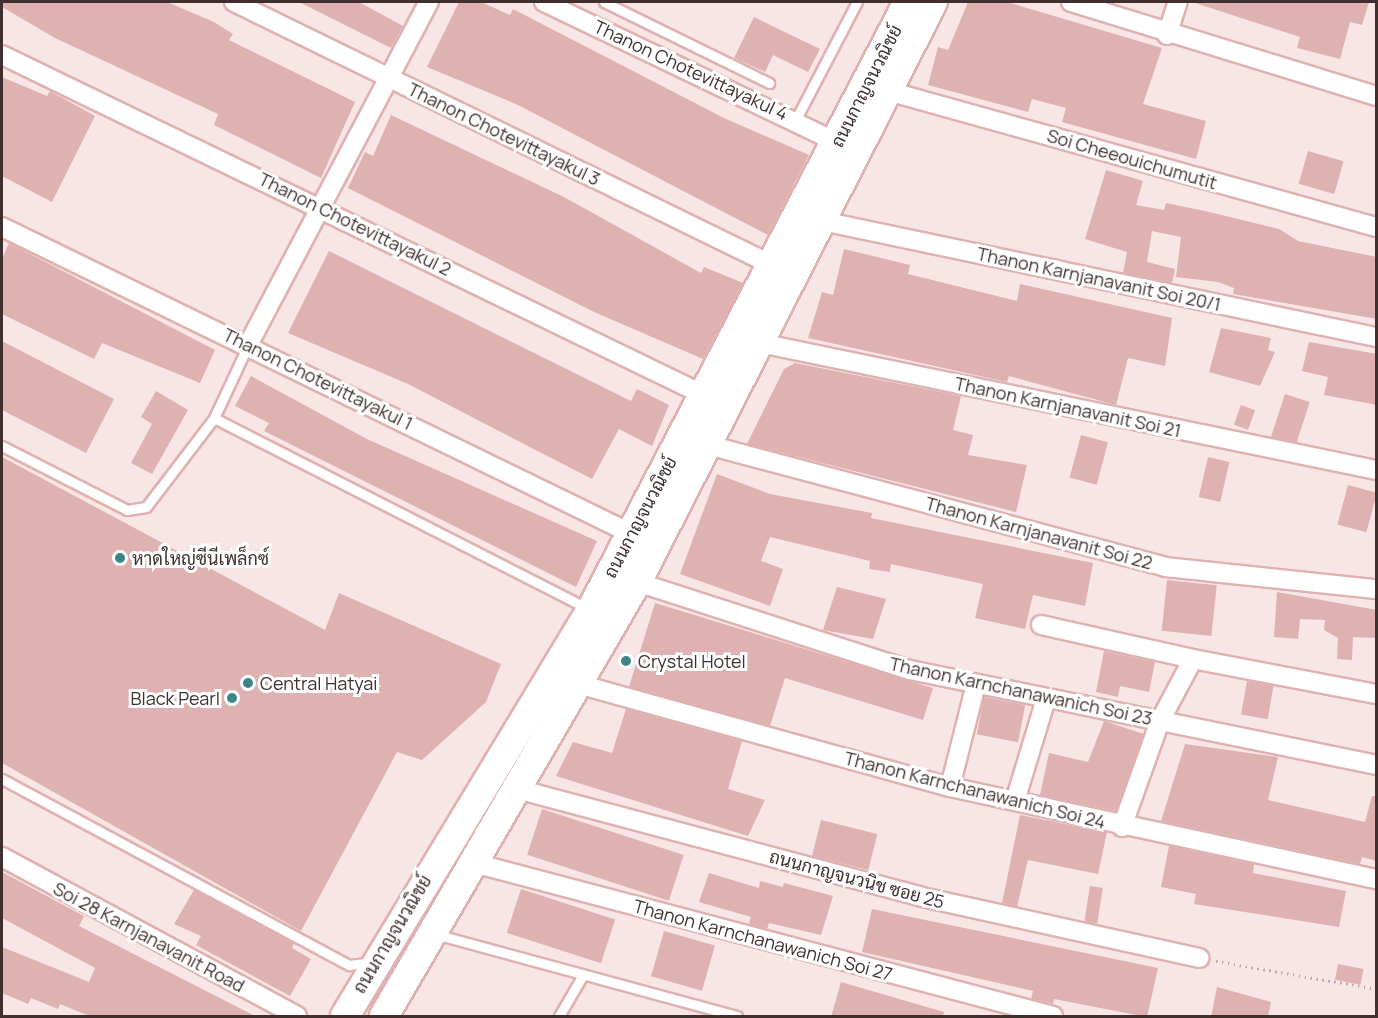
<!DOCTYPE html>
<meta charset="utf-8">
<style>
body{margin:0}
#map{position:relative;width:1378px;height:1018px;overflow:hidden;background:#f8e5e5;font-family:Manrope,Sarabun,sans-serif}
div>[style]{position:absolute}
.building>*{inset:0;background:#dfb2b2;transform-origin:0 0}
.path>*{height:3px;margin-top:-1.5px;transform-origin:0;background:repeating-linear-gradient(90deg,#bcaaaa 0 1.5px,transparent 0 6px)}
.roads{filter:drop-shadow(2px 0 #dfb2b1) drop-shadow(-2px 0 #dfb2b1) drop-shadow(0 2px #dfb2b1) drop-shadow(0 -2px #dfb2b1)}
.service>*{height:9px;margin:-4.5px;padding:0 4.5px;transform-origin:4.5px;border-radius:4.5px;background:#fff}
.minor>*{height:18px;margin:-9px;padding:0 9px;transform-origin:9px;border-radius:9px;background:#fff}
.primary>*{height:28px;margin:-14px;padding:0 14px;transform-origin:14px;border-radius:14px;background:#fff}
.dots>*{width:16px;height:16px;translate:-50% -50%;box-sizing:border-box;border:3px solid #fff;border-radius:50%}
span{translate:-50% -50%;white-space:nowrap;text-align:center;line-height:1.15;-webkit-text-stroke:6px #fff;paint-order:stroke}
.street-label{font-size:18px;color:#412f2f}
.poi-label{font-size:18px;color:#412f2f}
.left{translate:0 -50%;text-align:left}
.right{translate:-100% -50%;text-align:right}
.frame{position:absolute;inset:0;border:3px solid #412f2f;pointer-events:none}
</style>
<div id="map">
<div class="building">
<div style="clip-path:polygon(2px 2px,167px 2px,214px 22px,233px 34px,229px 40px,355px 102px,321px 178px,214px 125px,218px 114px,55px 38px,2px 7px)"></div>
<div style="clip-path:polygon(299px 2px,359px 2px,403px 26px,391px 48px)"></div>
<div style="clip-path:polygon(459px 2px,481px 2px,510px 15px,513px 9px,724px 118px,809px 155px,768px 235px,516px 104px,427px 67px)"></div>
<div style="clip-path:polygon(968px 2px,1007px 2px,1162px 48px,1143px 104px,1206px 121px,1196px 159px,1062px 122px,1066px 108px,1032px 99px,1028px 112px,928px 85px,938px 47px,948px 50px)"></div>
<div style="clip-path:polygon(1192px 2px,1369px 2px,1362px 25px,1350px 22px,1340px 59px,1297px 48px,1300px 37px)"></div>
<div style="clip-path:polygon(754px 17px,820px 49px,808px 72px,773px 55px,765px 72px,734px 58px)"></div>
<div style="clip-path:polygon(2px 77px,47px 96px,50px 91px,95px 116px,52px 202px,2px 176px)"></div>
<div style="clip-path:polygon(391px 115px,564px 197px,701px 273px,704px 267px,743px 283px,703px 359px,594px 312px,348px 188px,365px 152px,373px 156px)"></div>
<div style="left:1308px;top:151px;width:37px;height:34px;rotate:16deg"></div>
<div style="clip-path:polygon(1106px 170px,1143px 181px,1136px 205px,1164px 210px,1166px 203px,1205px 211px,1279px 229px,1298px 241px,1377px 257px,1377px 319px,1233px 294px,1234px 288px,1218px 282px,1176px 277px,1181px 237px,1152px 231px,1147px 262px,1175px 269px,1172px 283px,1123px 273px,1127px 252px,1085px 239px)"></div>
<div style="clip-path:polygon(9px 243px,215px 350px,200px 383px,102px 343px,94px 359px,2px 314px,2px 259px)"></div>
<div style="clip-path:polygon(844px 249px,910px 265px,908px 274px,1017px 301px,1020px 284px,1172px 318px,1165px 366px,1128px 358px,1116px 405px,1009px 376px,1007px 382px,808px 338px,822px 292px,833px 295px)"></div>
<div style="clip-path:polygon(329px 251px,631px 401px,637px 389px,669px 405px,652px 446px,619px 429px,592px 479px,408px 384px,288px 333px)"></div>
<div style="clip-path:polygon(1221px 328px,1271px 338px,1268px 350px,1275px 352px,1260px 386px,1209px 372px)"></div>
<div style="clip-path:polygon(2px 341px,114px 399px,86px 453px,2px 410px)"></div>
<div style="clip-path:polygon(1309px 342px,1377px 354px,1377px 405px,1324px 395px,1328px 377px,1302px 371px)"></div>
<div style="clip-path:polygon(795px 363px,961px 396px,953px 430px,973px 435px,968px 455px,1027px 465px,1016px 512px,747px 444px,784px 369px)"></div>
<div style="clip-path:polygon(251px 376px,367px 439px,597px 541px,576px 587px,264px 431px,269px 423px,235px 406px)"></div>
<div style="clip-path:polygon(156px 391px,188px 410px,152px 474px,131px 463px,152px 424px,141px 417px)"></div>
<div style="left:1285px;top:394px;width:26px;height:45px;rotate:18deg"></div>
<div style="left:1241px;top:405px;width:15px;height:21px;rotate:20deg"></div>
<div style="left:1081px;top:435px;width:28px;height:44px;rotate:15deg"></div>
<div style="clip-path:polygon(2px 457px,325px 630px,339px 593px,501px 664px,486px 702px,422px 760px,397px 752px,301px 931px,2px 763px)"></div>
<div style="left:1208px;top:457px;width:22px;height:41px;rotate:13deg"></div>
<div style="clip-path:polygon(717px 474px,770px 494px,872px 513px,871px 518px,1093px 563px,1085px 606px,1033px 595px,1025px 629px,975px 618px,983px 584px,891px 564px,890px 572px,869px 569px,870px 561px,770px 537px,761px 561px,783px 569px,770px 606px,680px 574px)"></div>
<div style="left:1348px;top:485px;width:30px;height:41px;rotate:15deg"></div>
<div style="left:1167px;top:580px;width:50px;height:51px;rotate:6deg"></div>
<div style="clip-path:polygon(837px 587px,886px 599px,873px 639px,823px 630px)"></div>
<div style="clip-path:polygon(1277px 592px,1377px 610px,1377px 638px,1353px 637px,1352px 660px,1337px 659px,1338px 638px,1324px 630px,1325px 620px,1300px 619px,1298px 639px,1274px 637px)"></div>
<div style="clip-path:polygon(655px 603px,933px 688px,923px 720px,785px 678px,770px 726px,629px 687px)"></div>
<div style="clip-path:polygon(1104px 651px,1155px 662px,1149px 692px,1120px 686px,1118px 697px,1096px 692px)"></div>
<div style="left:1247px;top:681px;width:27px;height:34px;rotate:10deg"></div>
<div style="left:984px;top:697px;width:42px;height:38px;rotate:11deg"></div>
<div style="clip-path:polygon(626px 709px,742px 741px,728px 789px,765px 800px,748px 836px,556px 776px,573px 742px,612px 753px)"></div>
<div style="clip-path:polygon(1104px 721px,1144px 734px,1116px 811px,1040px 795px,1049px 753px,1088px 762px)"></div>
<div style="clip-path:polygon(1185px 744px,1278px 757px,1268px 800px,1365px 822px,1372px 796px,1377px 796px,1377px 861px,1362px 857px,1360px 864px,1161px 821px)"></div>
<div style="left:542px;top:809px;width:149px;height:48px;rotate:18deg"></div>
<div style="clip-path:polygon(1020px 815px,1107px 832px,1098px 874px,1028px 860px,1017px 907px,1002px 903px)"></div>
<div style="left:821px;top:820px;width:58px;height:37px;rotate:14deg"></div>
<div style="clip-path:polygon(1169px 846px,1254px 864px,1253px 873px,1346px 891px,1339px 927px,1194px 904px,1196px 894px,1161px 887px)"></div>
<div style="clip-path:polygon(2px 872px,84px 916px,79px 926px,257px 1017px,92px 1017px,60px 1004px,58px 1009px,31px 998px,28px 1004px,2px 993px,2px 947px,89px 982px,95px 968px,2px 918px)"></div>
<div style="clip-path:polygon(709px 873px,759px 888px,760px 881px,783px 887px,784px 883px,833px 896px,821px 935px,769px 923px,767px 929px,749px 924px,751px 917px,699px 902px)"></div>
<div style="left:1090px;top:886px;width:13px;height:36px;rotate:9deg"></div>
<div style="left:521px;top:889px;width:99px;height:46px;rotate:18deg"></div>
<div style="clip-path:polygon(194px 890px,294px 943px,292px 948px,311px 959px,290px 996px,196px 945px,201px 936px,174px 924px)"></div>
<div style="clip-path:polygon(872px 909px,1158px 968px,1147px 1017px,1054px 999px,1053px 1004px,1031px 999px,1033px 991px,862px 952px)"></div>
<div style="left:664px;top:931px;width:53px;height:47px;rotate:16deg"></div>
<div style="left:1338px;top:964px;width:26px;height:16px;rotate:11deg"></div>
<div style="clip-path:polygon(841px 982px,944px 1012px,943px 1017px,831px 1017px)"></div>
<div style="clip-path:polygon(1217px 987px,1271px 1002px,1268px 1017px,1211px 1017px)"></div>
</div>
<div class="path">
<div style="left:1216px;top:961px;width:162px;rotate:9.9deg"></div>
</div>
<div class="roads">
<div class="service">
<div style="left:604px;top:2px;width:184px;rotate:26.1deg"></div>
<div style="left:796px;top:119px;width:132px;rotate:-62.5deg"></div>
<div style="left:214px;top:418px;width:421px;rotate:27deg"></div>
<div style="left:2px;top:446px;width:140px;rotate:27.1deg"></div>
<div style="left:127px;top:510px;width:19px;rotate:-9deg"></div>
<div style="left:146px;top:507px;width:112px;rotate:-52.6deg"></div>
<div style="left:214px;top:418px;width:81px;rotate:-65deg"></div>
<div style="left:2px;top:779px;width:394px;rotate:28.2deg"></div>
<div style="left:349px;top:965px;width:23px;rotate:-7deg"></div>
<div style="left:435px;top:934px;width:313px;rotate:15.2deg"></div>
<div style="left:559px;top:1016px;width:48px;rotate:-59.7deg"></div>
</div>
<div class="minor">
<div style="left:234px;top:2px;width:601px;rotate:26.05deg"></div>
<div style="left:544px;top:2px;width:324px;rotate:25.6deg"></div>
<div style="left:1071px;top:2px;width:319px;rotate:17.1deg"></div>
<div style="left:1167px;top:35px;width:35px;rotate:-72deg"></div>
<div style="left:2px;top:55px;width:782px;rotate:25.84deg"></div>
<div style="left:888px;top:91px;width:507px;rotate:15.57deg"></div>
<div style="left:822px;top:221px;width:566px;rotate:11.83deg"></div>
<div style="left:2px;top:227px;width:701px;rotate:25.98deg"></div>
<div style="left:760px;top:343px;width:629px;rotate:11.65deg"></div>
<div style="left:248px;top:345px;width:388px;rotate:-62.2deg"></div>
<div style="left:708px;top:445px;width:473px;rotate:14.9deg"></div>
<div style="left:1165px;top:567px;width:212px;rotate:6deg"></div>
<div style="left:637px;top:582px;width:287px;rotate:17.9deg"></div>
<div style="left:910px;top:670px;width:476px;rotate:11.5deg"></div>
<div style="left:1041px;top:625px;width:156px;rotate:12.6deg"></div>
<div style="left:578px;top:684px;width:386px;rotate:15.5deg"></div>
<div style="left:950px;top:787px;width:436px;rotate:12.2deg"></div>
<div style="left:950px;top:787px;width:106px;rotate:-75.8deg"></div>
<div style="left:517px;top:789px;width:419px;rotate:14.9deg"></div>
<div style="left:922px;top:897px;width:284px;rotate:12.4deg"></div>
<div style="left:1015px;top:801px;width:107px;rotate:-73.1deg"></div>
<div style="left:1122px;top:827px;width:113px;rotate:-70.3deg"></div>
<div style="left:1160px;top:721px;width:70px;rotate:-62deg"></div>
<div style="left:1193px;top:659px;width:186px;rotate:10.8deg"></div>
<div style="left:2px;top:857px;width:335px;rotate:28.3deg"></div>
<div style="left:474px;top:863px;width:599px;rotate:14.8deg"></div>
</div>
<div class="primary">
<div style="left:345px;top:1016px;width:475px;rotate:-58.8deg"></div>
<div style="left:591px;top:610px;width:686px;rotate:-62.46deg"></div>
<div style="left:384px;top:1016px;width:502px;rotate:-59.76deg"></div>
<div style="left:637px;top:582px;width:651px;rotate:-62.96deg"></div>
</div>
</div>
<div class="dots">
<div style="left:120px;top:558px;background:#3c8588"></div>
<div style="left:626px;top:661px;background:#3c8588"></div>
<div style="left:248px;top:683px;background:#3c8588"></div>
<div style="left:232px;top:698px;background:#3c8588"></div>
</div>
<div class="street-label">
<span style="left:691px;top:70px;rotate:25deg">Thanon Chotevittayakul 4</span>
<span style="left:866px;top:86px;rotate:-63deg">ถนนกาญจนวณิชย์</span>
<span style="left:504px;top:134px;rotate:26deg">Thanon Chotevittayakul 3</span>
<span style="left:1132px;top:159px;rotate:16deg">Soi Cheeouichumutit</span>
<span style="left:355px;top:224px;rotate:26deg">Thanon Chotevittayakul 2</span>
<span style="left:1099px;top:279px;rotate:12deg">Thanon Karnjanavanit Soi 20/1</span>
<span style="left:318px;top:379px;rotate:26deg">Thanon Chotevittayakul 1</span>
<span style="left:1068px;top:407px;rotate:12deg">Thanon Karnjanavanit Soi 21</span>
<span style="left:640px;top:517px;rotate:-62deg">ถนนกาญจนวณิชย์</span>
<span style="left:1039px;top:533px;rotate:15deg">Thanon Karnjanavanit Soi 22</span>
<span style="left:1021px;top:691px;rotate:12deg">Thanon Karnchanawanich Soi 23</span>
<span style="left:975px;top:790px;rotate:14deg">Thanon Karnchanawanich Soi 24</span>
<span style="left:857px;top:879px;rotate:15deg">ถนนกาญจนวนิช ซอย 25</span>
<span style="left:392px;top:934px;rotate:-59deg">ถนนกาญจนวณิชย์</span>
<span style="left:149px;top:937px;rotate:28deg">Soi 28 Karnjanavanit Road</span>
<span style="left:763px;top:940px;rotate:15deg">Thanon Karnchanawanich Soi 27</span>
</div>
<div class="poi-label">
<span class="left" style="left:132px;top:558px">หาดใหญ่ซีนีเพล็กซ์</span>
<span class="left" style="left:638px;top:661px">Crystal Hotel</span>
<span class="left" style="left:260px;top:683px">Central Hatyai</span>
<span class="right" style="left:220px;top:698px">Black Pearl</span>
</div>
<div class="frame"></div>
</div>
